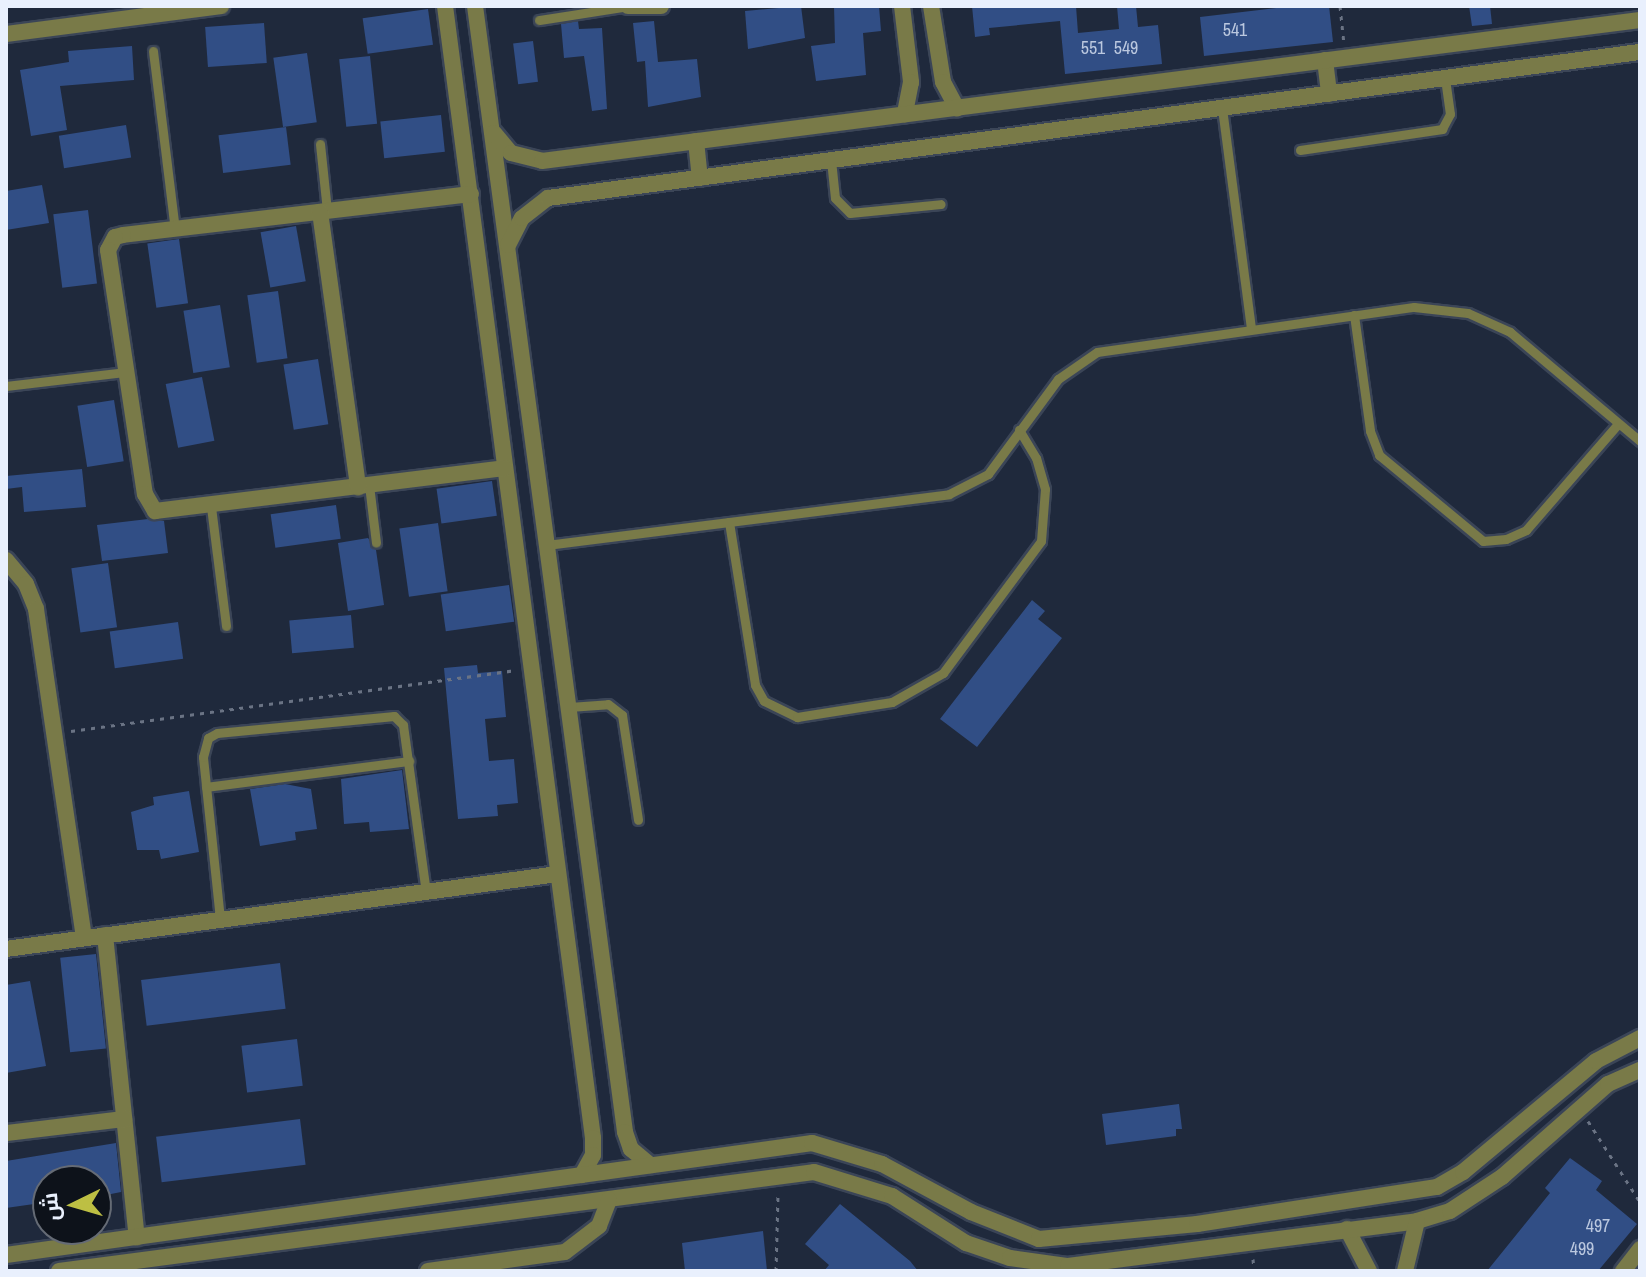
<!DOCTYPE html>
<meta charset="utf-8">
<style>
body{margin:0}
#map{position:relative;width:1646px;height:1277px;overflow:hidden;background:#1f293c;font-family:"Archivo Narrow",Cairo,sans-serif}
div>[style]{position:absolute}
.building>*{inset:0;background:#314e85;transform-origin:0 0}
.path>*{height:3px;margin-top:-1.5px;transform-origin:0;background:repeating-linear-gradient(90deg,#6a7384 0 4px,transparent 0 10px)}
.roads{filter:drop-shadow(2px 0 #3b4557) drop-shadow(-2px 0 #3b4557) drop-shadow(0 2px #3b4557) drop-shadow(0 -2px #3b4557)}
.lane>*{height:9px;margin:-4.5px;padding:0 4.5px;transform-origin:4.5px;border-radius:4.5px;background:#797a48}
.street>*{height:16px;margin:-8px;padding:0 8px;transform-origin:8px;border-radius:8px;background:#797a48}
span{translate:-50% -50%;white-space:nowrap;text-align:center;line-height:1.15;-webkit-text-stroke:6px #0d121a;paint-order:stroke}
.number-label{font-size:18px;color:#bbc8df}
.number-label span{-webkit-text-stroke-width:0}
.frame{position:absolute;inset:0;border:8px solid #e9f0fd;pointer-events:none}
.north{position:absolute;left:32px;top:1165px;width:80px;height:80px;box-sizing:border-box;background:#0d121a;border:2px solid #656b75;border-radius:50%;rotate:265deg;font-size:22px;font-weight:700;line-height:32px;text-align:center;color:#e9f0fd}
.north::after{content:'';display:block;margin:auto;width:28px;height:36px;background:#bdbf43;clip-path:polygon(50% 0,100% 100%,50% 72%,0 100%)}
</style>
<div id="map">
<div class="building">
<div style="clip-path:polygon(801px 6px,805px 38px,748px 49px,745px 11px)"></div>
<div style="clip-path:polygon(834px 6px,879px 6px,881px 31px,863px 33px,866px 75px,816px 81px,811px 46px,835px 43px)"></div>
<div style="clip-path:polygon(972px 6px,1076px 6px,1078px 33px,1119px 29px,1117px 6px,1136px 6px,1138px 27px,1158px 25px,1162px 64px,1065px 74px,1060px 21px,989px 28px,990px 35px,975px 37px)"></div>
<div style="clip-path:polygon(1293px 6px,1329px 6px,1333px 42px,1204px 56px,1200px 17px)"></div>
<div style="clip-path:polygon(1469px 6px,1490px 6px,1492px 24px,1472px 26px)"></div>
<div style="left:428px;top:9px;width:36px;height:66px;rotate:82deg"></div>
<div style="clip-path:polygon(578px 21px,579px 29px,602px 28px,607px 109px,592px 111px,584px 56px,564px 58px,561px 24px)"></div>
<div style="clip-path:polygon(654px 21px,658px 62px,697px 59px,701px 97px,648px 107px,645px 61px,637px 62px,633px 23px)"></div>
<div style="left:264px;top:23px;width:40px;height:59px;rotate:86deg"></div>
<div style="left:533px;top:41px;width:41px;height:20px;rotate:83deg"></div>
<div style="clip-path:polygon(132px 46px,134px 80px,60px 86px,67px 130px,31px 136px,20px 70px,69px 62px,68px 51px)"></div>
<div style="left:307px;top:53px;width:70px;height:34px;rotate:82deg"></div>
<div style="left:370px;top:56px;width:68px;height:31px;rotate:84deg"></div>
<div style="left:441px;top:115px;width:37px;height:61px;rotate:84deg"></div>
<div style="left:126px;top:125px;width:33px;height:68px;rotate:81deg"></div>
<div style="left:286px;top:127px;width:38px;height:68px;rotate:83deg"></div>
<div style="clip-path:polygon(42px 185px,49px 223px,6px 230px,6px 191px)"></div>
<div style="left:88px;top:210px;width:74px;height:35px;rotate:83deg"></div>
<div style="left:296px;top:226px;width:56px;height:36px;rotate:80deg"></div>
<div style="left:179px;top:239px;width:65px;height:32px;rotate:82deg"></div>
<div style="left:278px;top:291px;width:68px;height:31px;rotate:82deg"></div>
<div style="left:220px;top:305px;width:63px;height:37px;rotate:81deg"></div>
<div style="left:318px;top:359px;width:66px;height:35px;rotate:81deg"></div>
<div style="left:202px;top:377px;width:65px;height:37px;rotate:79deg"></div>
<div style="left:114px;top:400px;width:62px;height:37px;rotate:81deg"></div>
<div style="clip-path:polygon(82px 469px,86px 507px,24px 512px,22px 487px,6px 489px,6px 476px)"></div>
<div style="left:492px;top:481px;width:35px;height:56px;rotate:82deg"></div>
<div style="left:336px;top:505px;width:34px;height:66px;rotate:82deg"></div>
<div style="clip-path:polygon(148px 519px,164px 521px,168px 553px,102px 561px,97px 525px)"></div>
<div style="left:438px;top:523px;width:69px;height:39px;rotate:82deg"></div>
<div style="clip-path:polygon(368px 538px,376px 550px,384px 605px,348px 611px,338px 543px)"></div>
<div style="left:108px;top:563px;width:65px;height:37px;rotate:82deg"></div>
<div style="left:509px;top:585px;width:37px;height:69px;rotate:82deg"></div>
<div style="clip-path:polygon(1032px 600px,1045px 611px,1038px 619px,1062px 638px,977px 747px,940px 719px)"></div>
<div style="left:351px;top:615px;width:33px;height:62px;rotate:85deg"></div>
<div style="left:178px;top:622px;width:37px;height:69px;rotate:82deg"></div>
<div style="clip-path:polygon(477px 665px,478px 673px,502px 671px,506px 717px,485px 719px,489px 761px,514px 759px,518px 803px,497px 805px,498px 816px,458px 819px,444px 668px)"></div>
<div style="clip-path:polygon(402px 770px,409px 829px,370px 832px,369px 822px,344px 824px,341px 779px)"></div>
<div style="clip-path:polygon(285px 784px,311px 789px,317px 829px,295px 832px,296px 840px,260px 846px,250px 789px)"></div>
<div style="clip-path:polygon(189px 791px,199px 852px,161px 859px,159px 850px,137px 850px,131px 812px,154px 805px,153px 797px)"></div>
<div style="left:96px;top:954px;width:95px;height:36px;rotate:84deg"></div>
<div style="left:280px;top:963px;width:46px;height:140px;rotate:83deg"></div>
<div style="clip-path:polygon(30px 981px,46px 1066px,6px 1073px,6px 985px)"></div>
<div style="left:297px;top:1039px;width:47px;height:56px;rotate:83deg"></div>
<div style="clip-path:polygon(1179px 1104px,1182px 1129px,1176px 1129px,1176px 1136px,1106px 1145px,1102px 1114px)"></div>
<div style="left:300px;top:1119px;width:46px;height:145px;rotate:83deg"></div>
<div style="clip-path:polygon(116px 1143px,121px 1192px,96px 1197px,96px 1181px,48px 1181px,48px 1202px,6px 1208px,6px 1161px)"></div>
<div style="clip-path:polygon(1570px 1158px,1602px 1181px,1596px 1190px,1637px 1224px,1598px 1271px,1487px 1271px,1550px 1193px,1545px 1188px)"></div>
<div style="clip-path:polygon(840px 1204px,910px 1261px,918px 1271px,824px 1271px,829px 1265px,805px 1244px)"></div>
<div style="clip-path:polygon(763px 1231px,767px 1271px,685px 1271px,682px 1243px)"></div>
</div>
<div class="path">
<div style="left:1340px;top:6px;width:36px;rotate:84deg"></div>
<div style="left:71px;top:731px;width:448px;rotate:-7.8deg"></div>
<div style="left:1588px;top:1121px;width:96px;rotate:57.3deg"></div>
<div style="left:1253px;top:1259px;width:12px;rotate:85deg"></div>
<div style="left:776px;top:1271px;width:76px;rotate:-88.5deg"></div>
</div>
<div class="roads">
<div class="lane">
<div style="left:539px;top:20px;width:91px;rotate:-8.8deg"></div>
<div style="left:153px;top:51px;width:179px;rotate:83deg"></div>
<div style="left:1222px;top:108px;width:223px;rotate:82.5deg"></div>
<div style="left:320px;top:144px;width:67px;rotate:84deg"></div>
<div style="left:1300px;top:150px;width:144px;rotate:-8.4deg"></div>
<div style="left:1442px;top:129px;width:17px;rotate:-62deg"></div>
<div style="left:1450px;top:114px;width:35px;rotate:-98deg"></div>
<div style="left:831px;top:160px;width:38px;rotate:84deg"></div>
<div style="left:835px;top:198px;width:21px;rotate:45deg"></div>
<div style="left:850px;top:213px;width:91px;rotate:-5.6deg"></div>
<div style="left:1354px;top:315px;width:117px;rotate:82.1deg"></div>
<div style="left:1370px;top:431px;width:26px;rotate:69deg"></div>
<div style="left:1379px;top:455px;width:135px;rotate:39.6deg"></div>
<div style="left:1483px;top:541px;width:23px;rotate:-5deg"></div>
<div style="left:1506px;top:539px;width:22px;rotate:-24deg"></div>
<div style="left:1526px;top:530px;width:138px;rotate:-49.1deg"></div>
<div style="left:6px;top:386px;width:121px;rotate:-6.7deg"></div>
<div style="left:369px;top:485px;width:58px;rotate:83.1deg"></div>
<div style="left:211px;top:507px;width:120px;rotate:82.8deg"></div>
<div style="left:729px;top:522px;width:165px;rotate:80.9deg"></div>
<div style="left:755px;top:685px;width:18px;rotate:61deg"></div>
<div style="left:764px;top:701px;width:37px;rotate:26deg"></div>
<div style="left:797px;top:717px;width:96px;rotate:-9deg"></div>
<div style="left:892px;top:702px;width:59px;rotate:-29.6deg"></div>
<div style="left:943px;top:673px;width:164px;rotate:-53.4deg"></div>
<div style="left:1041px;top:541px;width:52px;rotate:-85.6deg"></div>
<div style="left:1045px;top:489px;width:32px;rotate:-106deg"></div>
<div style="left:1036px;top:458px;width:33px;rotate:-121deg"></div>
<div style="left:547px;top:545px;width:405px;rotate:-7.2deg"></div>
<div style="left:949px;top:494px;width:44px;rotate:-27.1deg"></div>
<div style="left:988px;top:474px;width:118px;rotate:-53.6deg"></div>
<div style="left:1058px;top:379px;width:47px;rotate:-34.7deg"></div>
<div style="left:1097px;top:352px;width:320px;rotate:-8.1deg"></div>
<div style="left:1414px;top:307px;width:54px;rotate:6.3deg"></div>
<div style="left:1468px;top:313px;width:46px;rotate:24.3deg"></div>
<div style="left:1510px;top:332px;width:170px;rotate:40deg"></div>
<div style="left:569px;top:707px;width:39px;rotate:-4deg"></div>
<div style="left:608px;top:704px;width:18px;rotate:38deg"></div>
<div style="left:622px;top:715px;width:106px;rotate:81.3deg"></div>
<div style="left:206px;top:787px;width:205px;rotate:-7.3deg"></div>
<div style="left:220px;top:919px;width:163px;rotate:-96deg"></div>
<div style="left:203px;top:757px;width:20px;rotate:-75deg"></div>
<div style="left:208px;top:738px;width:10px;rotate:-29deg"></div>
<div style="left:217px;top:733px;width:178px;rotate:-5.5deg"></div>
<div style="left:394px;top:716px;width:13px;rotate:45deg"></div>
<div style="left:403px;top:725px;width:169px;rotate:82.2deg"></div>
</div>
<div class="street">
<div style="left:445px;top:6px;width:1142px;rotate:82.55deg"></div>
<div style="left:593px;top:1138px;width:17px;rotate:90deg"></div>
<div style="left:593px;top:1155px;width:23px;rotate:119deg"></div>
<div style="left:475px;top:6px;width:1136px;rotate:82.41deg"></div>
<div style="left:625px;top:1132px;width:18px;rotate:71deg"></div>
<div style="left:631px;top:1149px;width:25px;rotate:40deg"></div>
<div style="left:628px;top:6px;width:33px"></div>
<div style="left:902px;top:6px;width:77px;rotate:83.2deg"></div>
<div style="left:911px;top:82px;width:33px;rotate:101deg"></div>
<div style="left:931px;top:6px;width:77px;rotate:81deg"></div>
<div style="left:943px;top:82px;width:30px;rotate:62deg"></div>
<div style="left:6px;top:34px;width:217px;rotate:-7.4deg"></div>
<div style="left:1325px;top:60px;width:34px;rotate:83deg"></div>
<div style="left:494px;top:133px;width:26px;rotate:50deg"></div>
<div style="left:511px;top:153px;width:32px;rotate:14deg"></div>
<div style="left:542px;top:161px;width:1107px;rotate:-7.32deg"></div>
<div style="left:696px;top:141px;width:37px;rotate:84deg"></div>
<div style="left:471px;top:194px;width:350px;rotate:173.3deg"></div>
<div style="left:123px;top:235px;width:8px;rotate:166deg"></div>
<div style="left:115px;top:237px;width:15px;rotate:118deg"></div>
<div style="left:108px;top:250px;width:247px;rotate:81.4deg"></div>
<div style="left:145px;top:494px;width:20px;rotate:60deg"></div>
<div style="left:155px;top:511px;width:352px;rotate:-7deg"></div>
<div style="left:320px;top:212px;width:278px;rotate:82.1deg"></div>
<div style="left:508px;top:245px;width:30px;rotate:-63deg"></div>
<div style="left:522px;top:218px;width:33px;rotate:-38deg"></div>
<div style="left:548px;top:198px;width:1102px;rotate:-7.62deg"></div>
<div style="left:6px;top:560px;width:31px;rotate:50deg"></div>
<div style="left:26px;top:584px;width:27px;rotate:68deg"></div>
<div style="left:36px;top:609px;width:332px;rotate:81.7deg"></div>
<div style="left:105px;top:935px;width:304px;rotate:84deg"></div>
<div style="left:6px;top:949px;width:557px;rotate:-7.74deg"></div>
<div style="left:6px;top:1133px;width:119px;rotate:-6.8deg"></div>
<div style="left:1347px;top:1229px;width:47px;rotate:62.4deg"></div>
<div style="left:6px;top:1255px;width:814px;rotate:-7.91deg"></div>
<div style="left:812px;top:1143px;width:73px;rotate:16.7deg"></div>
<div style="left:882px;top:1164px;width:101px;rotate:28.3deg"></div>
<div style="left:971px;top:1212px;width:73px;rotate:21.7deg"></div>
<div style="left:1039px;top:1239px;width:159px;rotate:-5.4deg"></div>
<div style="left:1197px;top:1224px;width:243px;rotate:-8.8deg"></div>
<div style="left:1437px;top:1187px;width:30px;rotate:-30deg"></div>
<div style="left:1463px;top:1172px;width:173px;rotate:-39.8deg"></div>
<div style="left:1596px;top:1061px;width:50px;rotate:-27.6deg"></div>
<div style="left:59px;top:1271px;width:761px;rotate:-7.47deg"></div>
<div style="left:814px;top:1172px;width:82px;rotate:17.1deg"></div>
<div style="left:892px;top:1196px;width:88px;rotate:32.4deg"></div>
<div style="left:966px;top:1243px;width:46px;rotate:18.8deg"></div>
<div style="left:1010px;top:1258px;width:59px;rotate:7.9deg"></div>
<div style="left:1068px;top:1266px;width:352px;rotate:-7.3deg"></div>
<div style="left:1417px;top:1221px;width:34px;rotate:-17deg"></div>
<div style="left:1450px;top:1211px;width:62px;rotate:-33.2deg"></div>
<div style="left:1502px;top:1177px;width:141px;rotate:-41.3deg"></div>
<div style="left:1608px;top:1084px;width:35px;rotate:-24deg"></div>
<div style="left:428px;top:1271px;width:138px;rotate:-7.9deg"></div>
<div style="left:565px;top:1252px;width:43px;rotate:-37.4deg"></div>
<div style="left:599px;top:1226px;width:28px;rotate:-69deg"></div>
<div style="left:1405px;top:1271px;width:51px;rotate:-76.5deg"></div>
<div style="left:1623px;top:1271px;width:28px;rotate:-52deg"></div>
</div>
</div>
<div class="number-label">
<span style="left:1235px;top:30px">541</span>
<span style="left:1093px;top:48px">551</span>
<span style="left:1126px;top:48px">549</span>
<span style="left:1598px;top:1226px">497</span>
<span style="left:1582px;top:1249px">499</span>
</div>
<div class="frame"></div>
<div class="north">ش</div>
</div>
